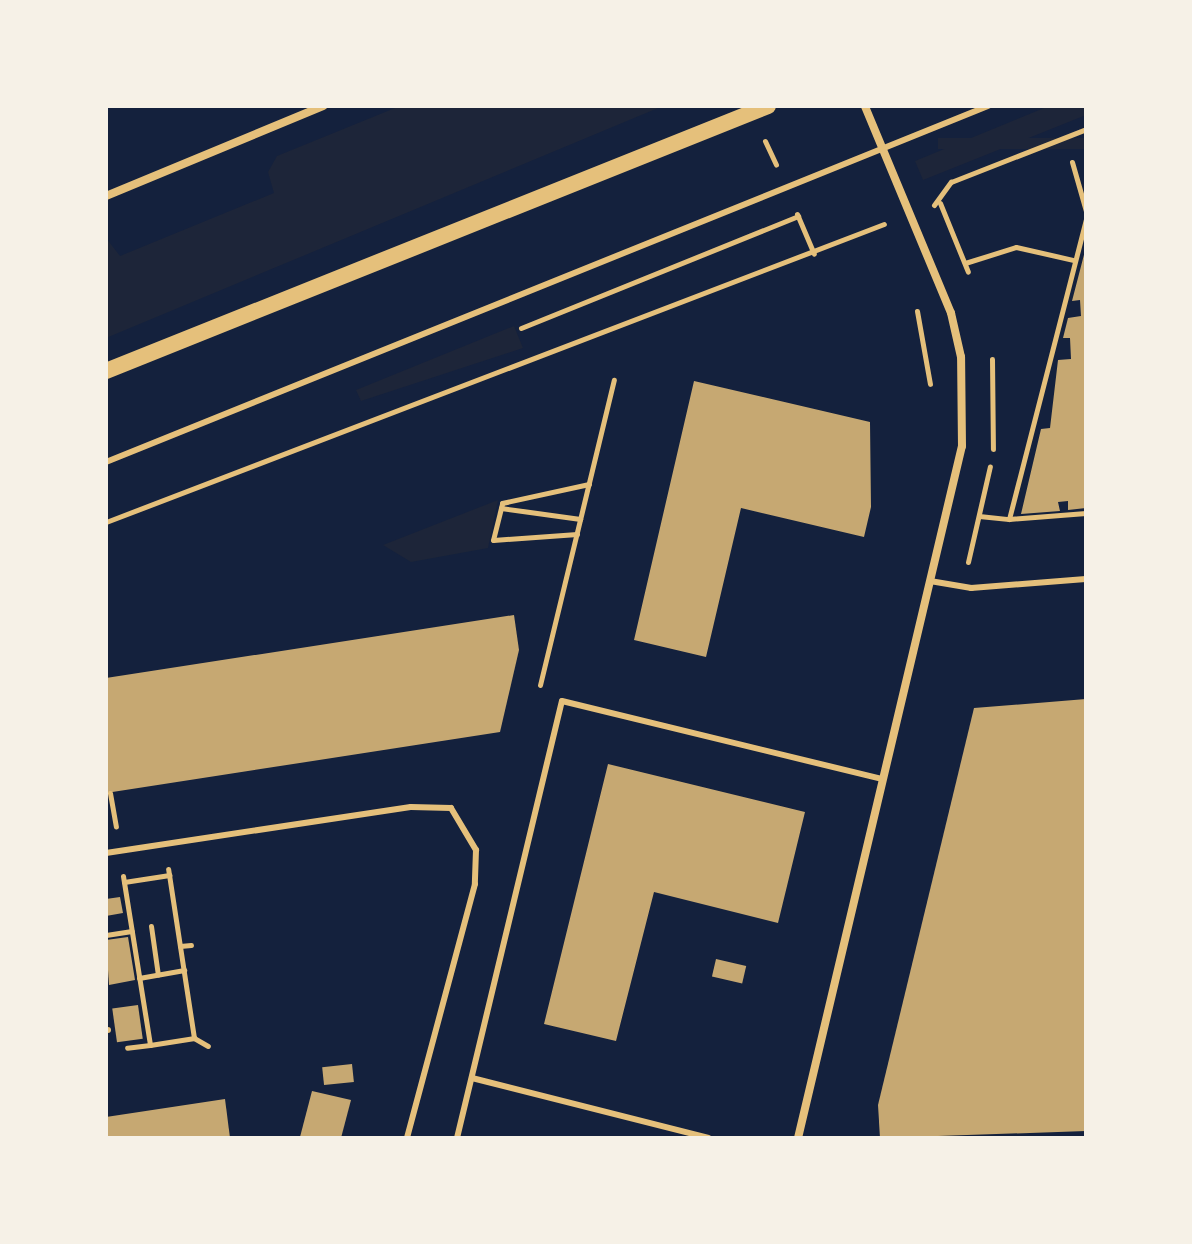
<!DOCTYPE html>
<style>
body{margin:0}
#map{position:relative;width:1192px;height:1244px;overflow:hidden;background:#14213d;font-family:"DM Sans",sans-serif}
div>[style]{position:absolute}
.green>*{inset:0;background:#1d2539;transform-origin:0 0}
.building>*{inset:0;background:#c6a872;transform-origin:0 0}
.path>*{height:5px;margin:-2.5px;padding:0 2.5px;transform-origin:2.5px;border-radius:2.5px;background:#e5c07b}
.service>*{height:6px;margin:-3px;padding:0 3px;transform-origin:3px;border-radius:3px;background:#e5c07b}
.minor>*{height:8px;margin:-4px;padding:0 4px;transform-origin:4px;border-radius:4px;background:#e5c07b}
.secondary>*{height:16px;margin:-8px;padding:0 8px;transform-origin:8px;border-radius:8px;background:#e5c07b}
span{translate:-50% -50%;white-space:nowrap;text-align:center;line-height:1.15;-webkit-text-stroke:7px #f6f1e7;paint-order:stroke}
.frame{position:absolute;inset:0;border:108px solid #f6f1e7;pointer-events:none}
</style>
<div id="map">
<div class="green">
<div style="clip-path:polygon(400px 106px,663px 106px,106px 338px,106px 238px,120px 256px,274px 193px,268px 172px,277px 156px)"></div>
<div style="clip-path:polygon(1049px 106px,1086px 106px,1086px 115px,923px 180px,915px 161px)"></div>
<div style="left:1086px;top:138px;width:11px;height:148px;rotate:90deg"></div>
<div style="clip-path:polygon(514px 326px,523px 348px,361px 401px,356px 390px)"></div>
<div style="clip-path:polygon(498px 500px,488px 548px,411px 562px,383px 545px)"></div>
</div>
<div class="building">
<div style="clip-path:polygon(1086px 247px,1086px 508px,1068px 510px,1068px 501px,1058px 502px,1060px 511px,1021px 514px,1041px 429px,1050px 428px,1058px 360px,1071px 359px,1070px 338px,1063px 338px,1068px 318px,1081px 316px,1080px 300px,1072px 301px)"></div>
<div style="clip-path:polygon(694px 381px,870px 422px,871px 507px,864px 537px,741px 508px,706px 657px,634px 640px)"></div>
<div style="clip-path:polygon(514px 615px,519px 650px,500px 732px,106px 793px,106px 678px)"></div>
<div style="clip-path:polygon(1086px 699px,1086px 1131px,880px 1138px,878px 1105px,974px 708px)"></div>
<div style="clip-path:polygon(608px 764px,805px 812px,778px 923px,654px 892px,616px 1041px,544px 1024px)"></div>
<div style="clip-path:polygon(120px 897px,123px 913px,106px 916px,106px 899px)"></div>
<div style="clip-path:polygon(128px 937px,135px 980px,109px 985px,106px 940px)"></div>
<div style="left:716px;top:959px;width:31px;height:18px;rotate:13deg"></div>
<div style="left:138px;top:1005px;width:34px;height:26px;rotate:82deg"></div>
<div style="left:352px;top:1064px;width:18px;height:30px;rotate:84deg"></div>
<div style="clip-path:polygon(312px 1091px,351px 1100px,341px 1138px,300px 1137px)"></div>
<div style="clip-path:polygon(225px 1099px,230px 1138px,106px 1138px,106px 1117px)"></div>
</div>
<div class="path">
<div style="left:765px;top:141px;width:26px;rotate:65deg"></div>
<div style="left:1072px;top:162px;width:51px;rotate:74.1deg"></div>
<div style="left:940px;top:203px;width:74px;rotate:67.9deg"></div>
<div style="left:934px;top:205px;width:29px;rotate:-54deg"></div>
<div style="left:951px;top:182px;width:145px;rotate:-21.4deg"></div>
<div style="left:797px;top:214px;width:43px;rotate:67deg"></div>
<div style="left:965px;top:263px;width:53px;rotate:-17.4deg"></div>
<div style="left:1016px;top:247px;width:58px;rotate:12.8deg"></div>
<div style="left:917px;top:311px;width:74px;rotate:79.9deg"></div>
<div style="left:521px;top:328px;width:299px;rotate:-22deg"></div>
<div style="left:992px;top:359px;width:90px;rotate:89.4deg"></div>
<div style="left:501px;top:508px;width:80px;rotate:7.9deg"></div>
<div style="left:979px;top:516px;width:30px;rotate:6deg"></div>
<div style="left:1009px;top:519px;width:310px;rotate:-75.6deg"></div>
<div style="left:1009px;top:519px;width:77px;rotate:-4.5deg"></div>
<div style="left:106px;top:522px;width:833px;rotate:-20.96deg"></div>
<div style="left:577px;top:534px;width:84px;rotate:175.9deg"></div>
<div style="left:493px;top:540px;width:38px;rotate:-76deg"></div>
<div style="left:502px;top:503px;width:89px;rotate:-12.3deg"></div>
<div style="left:968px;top:562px;width:98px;rotate:-77.1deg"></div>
<div style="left:540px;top:685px;width:314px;rotate:-76.4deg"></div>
<div style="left:110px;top:793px;width:34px;rotate:80deg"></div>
<div style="left:123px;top:876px;width:171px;rotate:80.9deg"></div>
<div style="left:150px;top:1045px;width:23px;rotate:173deg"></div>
<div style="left:124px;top:882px;width:46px;rotate:-8.8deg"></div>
<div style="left:151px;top:926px;width:49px;rotate:81.9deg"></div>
<div style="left:106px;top:935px;width:26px;rotate:-9deg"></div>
<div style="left:180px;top:946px;width:11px;rotate:-5deg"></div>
<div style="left:139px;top:978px;width:46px;rotate:-10.1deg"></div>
<div style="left:194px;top:1038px;width:16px;rotate:30deg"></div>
<div style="left:150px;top:1045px;width:45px;rotate:-9deg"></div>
<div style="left:194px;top:1038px;width:171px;rotate:-98.7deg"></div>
</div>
<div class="service">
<div style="left:106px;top:462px;width:951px;rotate:-21.98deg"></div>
<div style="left:930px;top:581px;width:42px;rotate:9.7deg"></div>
<div style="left:971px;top:588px;width:115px;rotate:-4.5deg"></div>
<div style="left:106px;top:853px;width:308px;rotate:-8.6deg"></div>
<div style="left:411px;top:807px;width:40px;rotate:1.4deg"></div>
<div style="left:451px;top:808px;width:49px;rotate:59.2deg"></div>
<div style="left:476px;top:850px;width:34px;rotate:92deg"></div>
<div style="left:475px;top:884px;width:263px;rotate:105deg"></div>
<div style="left:106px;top:1030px;width:2px"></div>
<div style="left:472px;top:1078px;width:244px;rotate:14.2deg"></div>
<div style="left:457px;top:1138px;width:449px;rotate:-76.5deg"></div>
<div style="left:562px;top:701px;width:330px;rotate:13.7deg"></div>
</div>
<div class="minor">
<div style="left:106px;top:196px;width:235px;rotate:-22.5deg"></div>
<div style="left:798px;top:1138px;width:711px;rotate:-76.67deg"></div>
<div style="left:962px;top:446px;width:89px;rotate:-90.6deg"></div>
<div style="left:961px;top:357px;width:45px;rotate:-102.8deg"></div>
<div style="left:951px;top:313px;width:224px;rotate:-112.6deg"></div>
</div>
<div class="secondary">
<div style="left:106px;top:371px;width:713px;rotate:-21.82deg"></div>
</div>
<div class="frame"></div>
</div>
